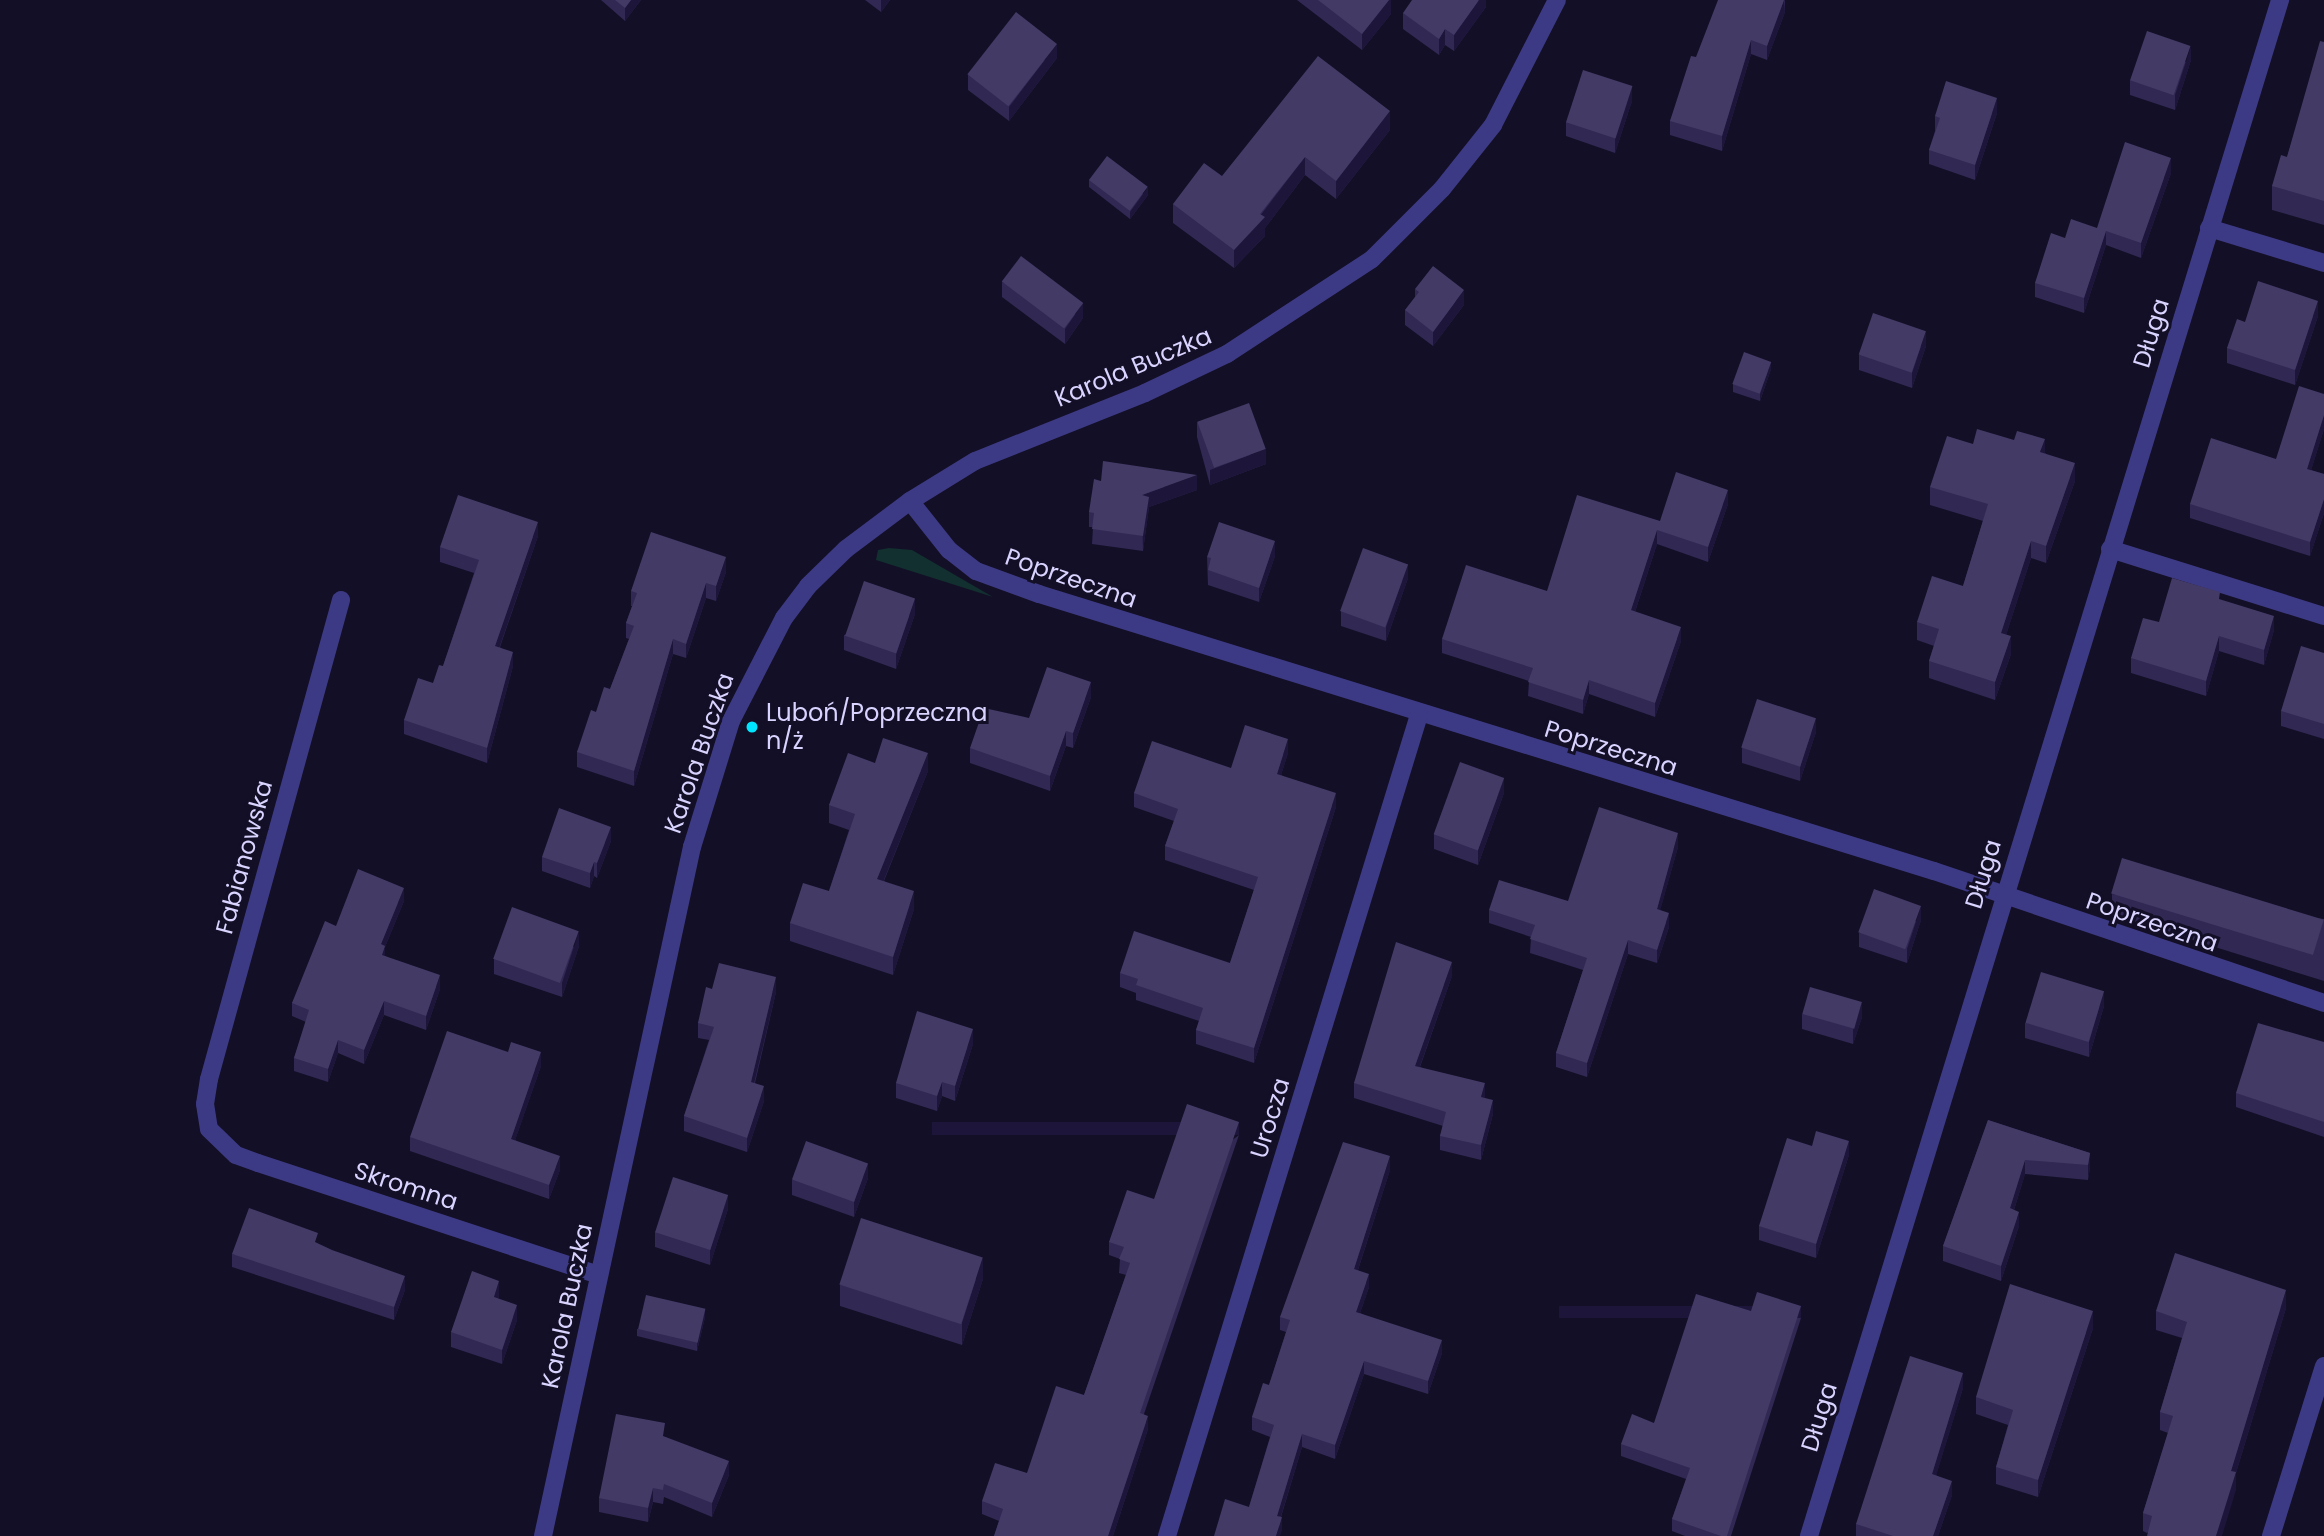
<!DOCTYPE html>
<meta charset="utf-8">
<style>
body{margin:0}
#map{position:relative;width:2324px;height:1536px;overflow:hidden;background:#130f26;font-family:Poppins,sans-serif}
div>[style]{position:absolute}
.green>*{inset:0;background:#12302f}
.minor>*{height:18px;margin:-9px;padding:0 9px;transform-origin:9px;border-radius:9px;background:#3d3a85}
.wall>*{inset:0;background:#312854}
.shaded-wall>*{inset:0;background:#1d163a;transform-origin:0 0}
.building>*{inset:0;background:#433a66;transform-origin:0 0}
.dots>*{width:19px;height:19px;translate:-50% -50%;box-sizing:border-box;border:4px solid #130f26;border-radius:50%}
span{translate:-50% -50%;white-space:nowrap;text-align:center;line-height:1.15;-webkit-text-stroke:6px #130f26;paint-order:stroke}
.street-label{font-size:24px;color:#d9d4ff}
.poi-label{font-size:24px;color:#d9d4ff}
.left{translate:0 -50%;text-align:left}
</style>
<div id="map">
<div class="green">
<div style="clip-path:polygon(889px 548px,912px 550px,993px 597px,876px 560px,878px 550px)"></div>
</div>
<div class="minor">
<div style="left:2209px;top:228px;width:120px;rotate:16.9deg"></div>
<div style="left:910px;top:501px;width:63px;rotate:51.5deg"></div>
<div style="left:949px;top:550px;width:34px;rotate:38deg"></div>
<div style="left:976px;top:571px;width:67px;rotate:20.1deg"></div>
<div style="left:1039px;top:594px;width:937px;rotate:17.2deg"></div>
<div style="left:1934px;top:871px;width:412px;rotate:18.7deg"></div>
<div style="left:2110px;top:549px;width:224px;rotate:17.4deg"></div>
<div style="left:341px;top:600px;width:497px;rotate:105.4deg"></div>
<div style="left:209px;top:1079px;width:25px;rotate:99deg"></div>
<div style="left:205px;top:1104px;width:25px;rotate:81deg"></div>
<div style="left:209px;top:1129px;width:37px;rotate:44deg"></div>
<div style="left:236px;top:1155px;width:23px;rotate:20deg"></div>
<div style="left:258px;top:1163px;width:358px;rotate:18.2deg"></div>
<div style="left:543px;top:1536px;width:705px;rotate:-77.8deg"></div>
<div style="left:692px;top:847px;width:132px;rotate:-72.8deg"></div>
<div style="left:731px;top:721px;width:116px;rotate:-62.8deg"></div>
<div style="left:784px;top:618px;width:40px;rotate:-53deg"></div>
<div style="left:808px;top:586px;width:53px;rotate:-44.2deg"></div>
<div style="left:846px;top:549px;width:80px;rotate:-36.9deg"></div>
<div style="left:910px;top:501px;width:76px;rotate:-31.6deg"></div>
<div style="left:975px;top:461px;width:183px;rotate:-21.8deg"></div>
<div style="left:1145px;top:393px;width:91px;rotate:-25.4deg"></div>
<div style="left:1227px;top:354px;width:173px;rotate:-33.2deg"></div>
<div style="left:1372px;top:259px;width:99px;rotate:-45deg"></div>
<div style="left:1442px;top:189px;width:82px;rotate:-51.4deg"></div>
<div style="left:1493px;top:125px;width:140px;rotate:-62.9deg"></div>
<div style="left:1167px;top:1536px;width:859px;rotate:-72.94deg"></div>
<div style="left:1809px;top:1536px;width:1607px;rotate:-72.95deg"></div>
<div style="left:2271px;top:1536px;width:178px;rotate:-72.7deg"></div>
</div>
<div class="wall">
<div style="clip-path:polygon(601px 0,641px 0,625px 21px)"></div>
<div style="clip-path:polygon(865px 0,890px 0,881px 12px)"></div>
<div style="clip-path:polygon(1297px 0,1391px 0,1391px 14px,1362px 50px)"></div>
<div style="clip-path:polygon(1486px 0,1486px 7px,1454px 51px,1445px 45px,1439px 55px,1403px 29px,1403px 13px)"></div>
<div style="clip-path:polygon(1785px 0,1785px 12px,1767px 60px,1751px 54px,1722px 151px,1670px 135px,1670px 121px,1696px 57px)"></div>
<div style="clip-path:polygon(2324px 42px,2324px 225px,2272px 210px,2272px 186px,2287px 157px)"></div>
<div style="clip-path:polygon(1057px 58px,1009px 121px,968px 90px,968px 75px)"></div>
<div style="clip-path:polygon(2191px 60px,2175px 110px,2130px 95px,2130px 80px)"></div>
<div style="clip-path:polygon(1632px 101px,1615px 153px,1566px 136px,1566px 122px)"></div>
<div style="clip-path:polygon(1997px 113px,1975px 180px,1929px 164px,1929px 150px,1935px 131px,1935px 116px)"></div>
<div style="clip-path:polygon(1390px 130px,1336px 199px,1305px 175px,1265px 228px,1265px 236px,1234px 268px,1173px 223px,1173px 204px,1222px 176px)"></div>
<div style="clip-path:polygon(2171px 173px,2141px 258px,2106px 245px,2084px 313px,2035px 297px,2035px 283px,2065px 238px,2097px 228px)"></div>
<div style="clip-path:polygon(1089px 180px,1148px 195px,1130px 219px,1089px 187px)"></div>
<div style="clip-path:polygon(1002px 282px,1083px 318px,1065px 344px,1002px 297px)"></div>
<div style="clip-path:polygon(1415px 289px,1464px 305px,1433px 346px,1405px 325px,1405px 310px,1415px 297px)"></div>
<div style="clip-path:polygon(2318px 316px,2295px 385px,2227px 363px,2227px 348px,2245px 322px)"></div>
<div style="clip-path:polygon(1926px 346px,1912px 388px,1859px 370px,1859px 355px)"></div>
<div style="clip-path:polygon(1771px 369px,1760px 401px,1733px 392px,1733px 384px)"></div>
<div style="clip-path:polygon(2324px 394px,2324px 429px,2311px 470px,2324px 474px,2324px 513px,2310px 556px,2190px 518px,2190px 504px,2276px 459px)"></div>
<div style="clip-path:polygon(1197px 422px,1266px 464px,1210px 485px,1197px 437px)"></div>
<div style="clip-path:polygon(1973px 444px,2045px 453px,2075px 481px,2046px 563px,2031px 558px,2006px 635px,2011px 654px,1995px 700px,1929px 678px,1929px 661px,1934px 646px,1917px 640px,1917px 622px,1963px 586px,1983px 521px,1930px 505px,1930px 487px)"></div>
<div style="clip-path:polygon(1101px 481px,1197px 490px,1149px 507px,1143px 551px,1092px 544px,1093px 527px,1089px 527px,1089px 512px)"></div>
<div style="clip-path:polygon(1728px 504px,1708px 562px,1657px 544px,1635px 612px,1681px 641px,1655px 717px,1589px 694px,1583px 714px,1528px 696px,1529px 681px,1442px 653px,1442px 639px,1547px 591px,1660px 521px)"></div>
<div style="clip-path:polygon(538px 536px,500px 647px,513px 666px,487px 763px,404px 734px,404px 720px,433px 683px,443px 666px,474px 573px,440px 562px,440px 547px)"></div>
<div style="clip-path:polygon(1275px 556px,1259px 602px,1208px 585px,1207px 557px)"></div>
<div style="clip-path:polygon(726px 572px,716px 601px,706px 598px,686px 658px,673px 654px,634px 786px,577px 767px,577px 752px,596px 712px,610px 689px,629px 639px,626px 638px,626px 623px,632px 606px,631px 606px,631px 591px)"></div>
<div style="clip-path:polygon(1408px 578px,1386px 641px,1341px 626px,1341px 611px)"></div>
<div style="clip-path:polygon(2220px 600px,2274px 630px,2264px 665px,2219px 651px,2206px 696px,2131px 673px,2131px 658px,2159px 622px)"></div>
<div style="clip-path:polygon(915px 614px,896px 669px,844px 650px,844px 635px)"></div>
<div style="clip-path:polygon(2324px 653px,2324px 739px,2281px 726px,2281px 711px)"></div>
<div style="clip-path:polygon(1091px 697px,1073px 748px,1066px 746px,1050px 791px,970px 763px,970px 748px,1029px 718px)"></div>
<div style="clip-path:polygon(1816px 732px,1800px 781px,1742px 763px,1742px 748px)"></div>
<div style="clip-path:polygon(1288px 753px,1281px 775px,1336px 807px,1254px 1063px,1196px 1044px,1196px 1030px,1199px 1021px,1136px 1000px,1136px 993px,1120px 987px,1120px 973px,1230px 963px,1254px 890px,1165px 860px,1165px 846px,1174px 821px,1134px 807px,1134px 793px)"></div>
<div style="clip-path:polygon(875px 763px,928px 771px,884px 881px,914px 909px,893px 975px,790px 941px,790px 923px,829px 891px,849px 830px,829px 823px,829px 805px)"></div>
<div style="clip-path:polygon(1504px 793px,1478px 865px,1434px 849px,1434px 834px)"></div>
<div style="clip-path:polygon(611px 841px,597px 878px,594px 876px,590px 888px,542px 871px,542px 857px)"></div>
<div style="clip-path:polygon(1678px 847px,1660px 910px,1669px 927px,1657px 963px,1628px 954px,1587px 1077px,1556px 1067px,1556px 1053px,1583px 970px,1530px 953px,1531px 937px,1489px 923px,1489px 910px,1568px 901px)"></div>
<div style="clip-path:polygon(2112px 894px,2324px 919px,2324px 981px,2112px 915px)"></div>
<div style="clip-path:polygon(404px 901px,385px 947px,385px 956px,440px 989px,426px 1030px,384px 1015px,364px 1064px,338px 1053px,328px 1082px,294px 1071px,294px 1058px,306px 1022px,292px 1016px,292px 1003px,336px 926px)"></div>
<div style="clip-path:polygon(1921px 920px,1907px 963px,1859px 947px,1859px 933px)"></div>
<div style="clip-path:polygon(579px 946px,562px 997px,494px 974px,494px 959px)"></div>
<div style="clip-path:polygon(1452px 976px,1420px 1067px,1485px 1098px,1493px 1114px,1481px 1160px,1440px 1150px,1440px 1136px,1443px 1126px,1354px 1098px,1354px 1083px)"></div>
<div style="clip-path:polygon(712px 989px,776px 992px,755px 1083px,764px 1101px,747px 1152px,684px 1131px,684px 1116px,709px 1040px,698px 1038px,698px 1023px)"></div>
<div style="clip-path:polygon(2104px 1006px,2089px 1057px,2025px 1038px,2025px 1023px)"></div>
<div style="clip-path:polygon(1802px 1014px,1862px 1017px,1853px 1044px,1802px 1029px)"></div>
<div style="clip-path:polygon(2324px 1042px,2324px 1137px,2236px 1107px,2236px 1093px)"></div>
<div style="clip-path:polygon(973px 1044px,955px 1101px,942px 1096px,937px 1111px,896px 1098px,896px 1083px)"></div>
<div style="clip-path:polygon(541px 1066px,515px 1140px,560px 1170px,549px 1199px,410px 1151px,410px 1137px)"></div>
<div style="clip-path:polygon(1988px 1120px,2090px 1153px,2090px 1167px,2088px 1180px,2025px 1174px,2014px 1210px,2019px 1226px,2001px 1281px,1943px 1261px,1943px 1246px)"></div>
<div style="clip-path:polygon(1239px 1135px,1144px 1414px,1148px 1429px,1113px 1536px,994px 1536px,999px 1521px,982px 1514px,982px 1501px,1027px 1473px,1084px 1395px,1126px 1275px,1119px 1273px,1120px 1259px,1109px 1255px,1109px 1242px,1154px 1199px)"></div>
<div style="clip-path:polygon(1812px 1146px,1849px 1155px,1816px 1258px,1759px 1240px,1759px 1226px)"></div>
<div style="clip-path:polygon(1390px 1170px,1358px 1270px,1369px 1287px,1360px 1313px,1442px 1353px,1428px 1394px,1364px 1374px,1335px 1459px,1302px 1447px,1281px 1517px,1282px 1530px,1249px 1507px,1270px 1437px,1252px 1430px,1252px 1417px,1269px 1385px,1286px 1332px,1280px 1330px,1280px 1317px)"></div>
<div style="clip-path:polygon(868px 1178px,854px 1217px,792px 1195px,792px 1180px)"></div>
<div style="clip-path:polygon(728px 1209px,710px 1265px,655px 1247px,655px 1232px)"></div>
<div style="clip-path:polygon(232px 1254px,405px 1290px,394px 1320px,232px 1267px)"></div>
<div style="clip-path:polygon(983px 1279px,962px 1345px,840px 1306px,840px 1285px)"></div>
<div style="clip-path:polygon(499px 1296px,498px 1299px,517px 1320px,502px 1364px,451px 1347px,451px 1332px)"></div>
<div style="clip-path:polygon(2286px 1308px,2236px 1473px,2236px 1490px,2147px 1533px,2143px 1531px,2143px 1513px,2168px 1433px,2160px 1430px,2160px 1412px,2182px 1338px,2156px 1330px,2156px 1311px)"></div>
<div style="clip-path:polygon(1751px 1311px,1801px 1318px,1731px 1536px,1685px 1536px,1672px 1531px,1672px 1519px,1686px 1479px,1621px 1456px,1621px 1444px,1654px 1423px)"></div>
<div style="clip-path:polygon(705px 1317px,697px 1351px,637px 1336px,637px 1329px)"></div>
<div style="clip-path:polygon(2093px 1328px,2038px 1497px,1996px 1484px,1996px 1467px,2008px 1425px,1976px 1414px,1976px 1397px)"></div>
<div style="clip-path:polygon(1963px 1388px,1936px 1475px,1952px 1495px,1938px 1536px,1856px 1536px,1856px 1524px)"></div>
<div style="clip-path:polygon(665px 1437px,729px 1475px,712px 1517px,664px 1497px,663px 1504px,653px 1502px,648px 1522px,599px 1512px,599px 1498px)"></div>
</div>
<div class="shaded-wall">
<div style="clip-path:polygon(631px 0,641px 0,625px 21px,625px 8px)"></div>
<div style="clip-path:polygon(881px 0,890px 0,881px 12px)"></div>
<div style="clip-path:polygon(1389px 0,1391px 0,1391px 14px,1362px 50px,1362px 34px)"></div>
<div style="clip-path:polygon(1479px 0,1486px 0,1486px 7px,1454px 51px,1454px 35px)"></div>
<div style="clip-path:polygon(1784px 0,1785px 12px,1767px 60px,1767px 46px)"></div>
<div style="clip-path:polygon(1445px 29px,1445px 45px,1439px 55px,1439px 39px)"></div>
<div style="clip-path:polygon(1751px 40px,1751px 54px,1722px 151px,1722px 136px)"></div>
<div style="clip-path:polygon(1057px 44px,1057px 58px,1009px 121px,1009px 107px)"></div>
<div style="clip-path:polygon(2191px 46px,2191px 60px,2175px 110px,2175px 95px)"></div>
<div style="clip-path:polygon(1632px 86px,1632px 101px,1615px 153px,1615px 138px)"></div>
<div style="clip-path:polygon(1997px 98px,1997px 113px,1975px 180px,1975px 165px)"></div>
<div style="clip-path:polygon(1390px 111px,1390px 130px,1336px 199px,1336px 181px)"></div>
<div style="clip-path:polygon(1305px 157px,1305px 175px,1265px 228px,1265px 236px,1234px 268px,1234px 250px)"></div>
<div style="clip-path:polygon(2171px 158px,2171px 173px,2141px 258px,2141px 243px)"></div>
<div style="clip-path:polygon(1148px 187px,1148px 195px,1130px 219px,1130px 212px)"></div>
<div style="clip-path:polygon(2106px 231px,2106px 245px,2084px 313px,2084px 298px)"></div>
<div style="clip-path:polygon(1464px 290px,1464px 305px,1433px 346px,1433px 332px)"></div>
<div style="clip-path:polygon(2318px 301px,2318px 316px,2295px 385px,2295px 370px)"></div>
<div style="clip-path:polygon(1083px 303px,1083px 318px,1065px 344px,1065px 329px)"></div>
<div style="clip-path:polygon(1926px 331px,1926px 346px,1912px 388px,1912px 373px)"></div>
<div style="clip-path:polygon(1771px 362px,1771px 369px,1760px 401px,1760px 394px)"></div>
<div style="clip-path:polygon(2324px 415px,2324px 429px,2307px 483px,2307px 469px)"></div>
<div style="clip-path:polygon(2045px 439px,2045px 457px,2040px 452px)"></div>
<div style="clip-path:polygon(1266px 449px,1266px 464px,1210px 485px,1210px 470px)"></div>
<div style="clip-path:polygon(2075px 463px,2075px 481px,2046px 563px,2046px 546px)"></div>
<div style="clip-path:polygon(1197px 475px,1197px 490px,1149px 507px,1143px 551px,1142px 495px)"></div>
<div style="clip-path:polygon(1728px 490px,1728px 504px,1708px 562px,1708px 547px)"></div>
<div style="clip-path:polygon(2324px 499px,2324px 513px,2310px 556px,2310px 542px)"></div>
<div style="clip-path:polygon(538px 522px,538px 536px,495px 660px,495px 646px)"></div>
<div style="clip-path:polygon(1657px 530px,1657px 544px,1631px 624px,1631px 610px)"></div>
<div style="clip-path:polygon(1275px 541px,1275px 556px,1259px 602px,1259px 588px)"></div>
<div style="clip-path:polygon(2031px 541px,2031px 558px,2001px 651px,2001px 633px)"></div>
<div style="clip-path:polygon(726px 557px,726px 572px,716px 601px,716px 586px)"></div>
<div style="clip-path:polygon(1408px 564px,1408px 578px,1386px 641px,1386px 627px)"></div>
<div style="clip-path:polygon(706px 583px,706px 598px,686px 658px,686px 644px)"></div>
<div style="clip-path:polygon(915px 599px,915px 614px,896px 669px,896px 654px)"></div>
<div style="clip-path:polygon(2274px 616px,2274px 630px,2264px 665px,2264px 650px)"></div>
<div style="clip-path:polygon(1681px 627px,1681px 641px,1655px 717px,1655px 703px)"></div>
<div style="clip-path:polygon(2011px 636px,2011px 654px,1995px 700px,1995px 682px)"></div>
<div style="clip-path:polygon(2219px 636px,2219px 651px,2206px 696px,2206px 681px)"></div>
<div style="clip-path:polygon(673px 639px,673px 654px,634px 786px,634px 771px)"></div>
<div style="clip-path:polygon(513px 652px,513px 666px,487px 763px,487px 748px)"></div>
<div style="clip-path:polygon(1589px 680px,1589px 694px,1583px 714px,1583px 700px)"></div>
<div style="clip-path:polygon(1091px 682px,1091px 697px,1073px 748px,1073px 733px)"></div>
<div style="clip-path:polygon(1816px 718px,1816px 732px,1800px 781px,1800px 767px)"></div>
<div style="clip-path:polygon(1066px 731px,1066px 746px,1050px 791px,1050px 776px)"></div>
<div style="clip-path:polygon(1288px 739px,1288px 753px,1277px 788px,1277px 774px)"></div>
<div style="clip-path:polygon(928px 753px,928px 771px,877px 897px,877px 879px)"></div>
<div style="clip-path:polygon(1504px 778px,1504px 793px,1478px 865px,1478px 850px)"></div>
<div style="clip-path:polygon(1336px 793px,1336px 807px,1254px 1063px,1254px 1048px)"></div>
<div style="clip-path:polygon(611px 827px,611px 841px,597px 878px,597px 863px)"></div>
<div style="clip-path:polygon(1678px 833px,1678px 847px,1657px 922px,1657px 909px)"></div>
<div style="clip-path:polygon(594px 862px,594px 876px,590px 888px,590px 873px)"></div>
<div style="clip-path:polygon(404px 888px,404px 901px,385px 947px,385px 959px,382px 968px,381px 944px)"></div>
<div style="clip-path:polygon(914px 891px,914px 909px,893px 975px,893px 957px)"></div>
<div style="clip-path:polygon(1921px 906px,1921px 920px,1907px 963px,1907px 949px)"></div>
<div style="clip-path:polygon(1669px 913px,1669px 927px,1657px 963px,1657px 950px)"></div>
<div style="clip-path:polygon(579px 931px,579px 946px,562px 997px,562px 983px)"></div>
<div style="clip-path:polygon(1628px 940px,1628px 954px,1587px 1077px,1587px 1063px)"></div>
<div style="clip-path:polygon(1452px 962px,1452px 976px,1415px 1080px,1415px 1066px)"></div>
<div style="clip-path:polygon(440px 975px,440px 989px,426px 1030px,426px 1016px)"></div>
<div style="clip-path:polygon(776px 977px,776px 992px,751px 1096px,751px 1082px)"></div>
<div style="clip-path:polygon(2104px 991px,2104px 1006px,2089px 1057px,2089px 1042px)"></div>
<div style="clip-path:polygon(384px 1001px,384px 1015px,364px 1064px,364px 1050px)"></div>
<div style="clip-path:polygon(1862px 1002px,1862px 1017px,1853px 1044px,1853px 1030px)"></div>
<div style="clip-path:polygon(973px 1029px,973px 1044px,955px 1101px,955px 1086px)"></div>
<div style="clip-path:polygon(338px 1040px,338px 1053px,328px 1082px,328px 1069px)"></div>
<div style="clip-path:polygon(541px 1052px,541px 1066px,511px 1152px,511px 1139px)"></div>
<div style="clip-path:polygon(942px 1082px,942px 1096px,937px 1111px,937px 1096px)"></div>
<div style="clip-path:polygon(1485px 1083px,1485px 1097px,1481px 1112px,1481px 1097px)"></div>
<div style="clip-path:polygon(764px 1086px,764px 1101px,747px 1152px,747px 1138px)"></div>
<div style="clip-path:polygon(1493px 1100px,1493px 1114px,1481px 1160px,1481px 1145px)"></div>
<div style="left:1239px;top:1122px;width:13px;height:307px;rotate:90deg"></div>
<div style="clip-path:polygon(1849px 1141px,1849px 1155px,1816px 1258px,1816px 1244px)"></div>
<div style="clip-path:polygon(2090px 1153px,2090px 1167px,2088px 1180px,2088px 1165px)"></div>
<div style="clip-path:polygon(560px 1156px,560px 1170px,549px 1199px,549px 1185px)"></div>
<div style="clip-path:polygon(1390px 1156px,1390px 1170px,1354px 1282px,1354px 1269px)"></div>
<div style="clip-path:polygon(2025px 1160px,2025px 1174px,2010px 1223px,2010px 1208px)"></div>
<div style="clip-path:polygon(868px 1163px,868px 1178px,854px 1217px,854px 1202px)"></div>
<div style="clip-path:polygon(728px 1195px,728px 1209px,710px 1265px,710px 1250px)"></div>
<div style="clip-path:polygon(2019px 1212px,2019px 1226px,2001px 1281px,2001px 1266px)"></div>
<div style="clip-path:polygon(983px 1257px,983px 1279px,962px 1345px,962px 1323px)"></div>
<div style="clip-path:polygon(1369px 1274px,1369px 1287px,1356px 1325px,1356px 1312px)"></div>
<div style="clip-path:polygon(405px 1276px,405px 1290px,394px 1320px,394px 1307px)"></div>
<div style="clip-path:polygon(499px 1281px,499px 1296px,494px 1312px,494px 1297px)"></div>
<div style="clip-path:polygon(2286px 1290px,2286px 1308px,2236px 1473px,2236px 1490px,2222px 1536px,2216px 1536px,2231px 1471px)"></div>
<div style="clip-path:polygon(517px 1305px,517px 1320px,502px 1364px,502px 1350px)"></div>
<div style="left:1801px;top:1306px;width:12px;height:242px;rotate:90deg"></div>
<div style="clip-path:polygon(705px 1309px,705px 1317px,697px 1351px,697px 1343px)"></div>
<div style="clip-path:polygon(2093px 1311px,2093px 1328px,2038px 1497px,2038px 1480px)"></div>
<div style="clip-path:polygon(1442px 1340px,1442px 1353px,1428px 1394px,1428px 1381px)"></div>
<div style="clip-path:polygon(1364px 1361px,1364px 1374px,1335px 1459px,1335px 1445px)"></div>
<div style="clip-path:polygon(1963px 1373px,1963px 1388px,1932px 1489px,1932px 1474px)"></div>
<div style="clip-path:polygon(1148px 1416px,1148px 1429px,1113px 1536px,1108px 1536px)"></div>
<div style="clip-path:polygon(1302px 1434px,1302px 1447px,1277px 1529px,1277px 1516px)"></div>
<div style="clip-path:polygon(729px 1461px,729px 1475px,712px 1517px,712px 1503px)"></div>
<div style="clip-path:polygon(1952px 1481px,1952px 1495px,1938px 1536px,1933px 1536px)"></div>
<div style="clip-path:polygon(653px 1488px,653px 1502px,648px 1522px,648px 1508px)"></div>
<div style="clip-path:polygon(1282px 1517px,1282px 1530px,1280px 1536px,1276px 1536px)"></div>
</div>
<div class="building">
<div style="clip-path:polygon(615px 0,631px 0,625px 8px)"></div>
<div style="clip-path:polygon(1318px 0,1389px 0,1362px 34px)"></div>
<div style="clip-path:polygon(1412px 0,1479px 0,1454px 35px,1445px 29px,1439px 39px,1403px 13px)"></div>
<div style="clip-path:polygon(1718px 0,1784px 0,1767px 46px,1751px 40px,1722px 136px,1670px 121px,1691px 56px,1696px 57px)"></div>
<div style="left:1016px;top:12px;width:52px;height:79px;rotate:38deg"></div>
<div style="left:2147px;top:31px;width:46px;height:52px;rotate:19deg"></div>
<div style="clip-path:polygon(2320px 41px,2324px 42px,2324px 201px,2272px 186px,2281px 155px,2287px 157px)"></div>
<div style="clip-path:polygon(1318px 56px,1390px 111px,1336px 181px,1305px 157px,1260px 214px,1265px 217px,1234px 250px,1173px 204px,1204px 163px,1222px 176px)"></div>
<div style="left:1583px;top:70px;width:52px;height:55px;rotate:18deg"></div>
<div style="clip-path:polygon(1946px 81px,1997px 98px,1975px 165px,1929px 150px,1940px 118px,1935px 116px)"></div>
<div style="clip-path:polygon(2125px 142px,2171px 158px,2141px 243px,2106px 231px,2084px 298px,2035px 283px,2051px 233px,2065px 238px,2071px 219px,2097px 228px)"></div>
<div style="left:1107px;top:156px;width:51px;height:30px;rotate:37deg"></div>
<div style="left:1021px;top:256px;width:78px;height:32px;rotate:37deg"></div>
<div style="clip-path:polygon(1433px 266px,1464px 290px,1433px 332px,1405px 310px,1419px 292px,1415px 289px)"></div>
<div style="clip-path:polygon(2258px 281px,2318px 301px,2295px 370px,2227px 348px,2237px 319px,2245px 322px)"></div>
<div style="left:1873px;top:313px;width:56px;height:44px;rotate:19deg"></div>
<div style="left:1744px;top:352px;width:29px;height:34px;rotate:20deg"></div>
<div style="clip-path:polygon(2299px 386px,2324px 394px,2324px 415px,2307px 469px,2324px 474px,2324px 499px,2310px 542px,2190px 504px,2211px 438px,2276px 459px)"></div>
<div style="left:1249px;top:403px;width:49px;height:55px;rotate:70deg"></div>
<div style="clip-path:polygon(1977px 429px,2014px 440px,2017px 431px,2045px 439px,2040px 452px,2075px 463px,2046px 546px,2031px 541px,2001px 633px,2011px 636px,1995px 682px,1929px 661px,1939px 629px,1917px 622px,1932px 576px,1963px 586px,1988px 504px,1930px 487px,1947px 436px,1973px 444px)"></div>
<div style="clip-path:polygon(1103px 461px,1197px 475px,1142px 495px,1149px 497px,1143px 536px,1092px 529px,1094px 513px,1089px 512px,1094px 479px,1101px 481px)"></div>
<div style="clip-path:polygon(1676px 472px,1728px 490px,1708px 547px,1657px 530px,1631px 610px,1681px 627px,1655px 703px,1589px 680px,1583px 700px,1528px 682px,1533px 668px,1442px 639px,1466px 565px,1547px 591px,1577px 495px,1660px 521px)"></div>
<div style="clip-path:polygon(458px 495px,538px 522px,495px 646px,513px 652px,487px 748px,404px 720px,418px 678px,433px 683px,439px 665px,443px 666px,479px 560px,440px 547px)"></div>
<div style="clip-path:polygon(1219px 522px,1275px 541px,1259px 588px,1208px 570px,1211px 558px,1207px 557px)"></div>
<div style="clip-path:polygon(651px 532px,726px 557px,716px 586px,706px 583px,686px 644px,673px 639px,634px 771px,577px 752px,591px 710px,596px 712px,604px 687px,610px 689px,634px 626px,626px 623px,637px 593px,631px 591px)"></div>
<div style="left:1363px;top:548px;width:48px;height:67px;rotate:20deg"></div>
<div style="clip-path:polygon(2172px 578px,2220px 592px,2219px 599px,2274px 616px,2264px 650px,2219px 636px,2206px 681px,2131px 658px,2143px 618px,2159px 622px)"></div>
<div style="left:864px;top:581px;width:54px;height:58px;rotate:19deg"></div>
<div style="clip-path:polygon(2301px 646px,2324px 653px,2324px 724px,2281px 711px)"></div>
<div style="clip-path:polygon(1047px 667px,1091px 682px,1073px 733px,1066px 731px,1050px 776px,970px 748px,984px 708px,1029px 718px)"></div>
<div style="left:1757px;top:699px;width:62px;height:51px;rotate:18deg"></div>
<div style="clip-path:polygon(1245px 725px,1288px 739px,1277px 774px,1336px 793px,1254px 1048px,1196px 1030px,1203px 1008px,1136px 985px,1138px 979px,1120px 973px,1134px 931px,1230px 963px,1258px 877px,1165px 846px,1178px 809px,1134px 793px,1152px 741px,1231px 768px)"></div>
<div style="clip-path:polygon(883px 738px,928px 753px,877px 879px,914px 891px,893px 957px,790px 923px,803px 883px,829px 891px,855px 814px,829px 805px,848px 753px,875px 763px)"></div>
<div style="left:1460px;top:762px;width:47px;height:77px;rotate:20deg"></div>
<div style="clip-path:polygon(1599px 807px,1678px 833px,1657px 909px,1669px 913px,1657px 950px,1628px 940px,1587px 1063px,1556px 1053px,1587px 958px,1530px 939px,1535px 925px,1489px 910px,1499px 880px,1568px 901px)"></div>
<div style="clip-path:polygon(559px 808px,611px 827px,597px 863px,594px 862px,590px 873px,542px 857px)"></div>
<div style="left:2122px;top:858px;width:211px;height:37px;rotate:17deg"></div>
<div style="clip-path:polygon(358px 869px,404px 888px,381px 944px,385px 946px,382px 955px,440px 975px,426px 1016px,384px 1001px,364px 1050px,338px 1040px,328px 1069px,294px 1058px,309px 1010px,292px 1003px,325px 921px,336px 926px)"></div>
<div style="left:1874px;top:889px;width:50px;height:46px;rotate:20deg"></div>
<div style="left:512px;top:907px;width:71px;height:55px;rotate:20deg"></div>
<div style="clip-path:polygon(1396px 942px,1452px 962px,1415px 1066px,1485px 1083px,1481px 1097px,1493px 1100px,1481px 1145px,1440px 1136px,1446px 1112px,1354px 1083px)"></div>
<div style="clip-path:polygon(719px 963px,776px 977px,751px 1082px,764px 1086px,747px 1138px,684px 1116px,714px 1027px,698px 1023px,706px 987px,712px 989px)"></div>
<div style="left:2041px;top:972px;width:66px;height:53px;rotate:17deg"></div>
<div style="left:1810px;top:987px;width:54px;height:28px;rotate:16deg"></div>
<div style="clip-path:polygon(917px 1011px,973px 1029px,955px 1086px,942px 1082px,937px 1096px,896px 1083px)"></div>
<div style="clip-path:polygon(2258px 1023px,2324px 1042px,2324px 1122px,2236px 1093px)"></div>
<div style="clip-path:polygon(447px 1031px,508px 1052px,511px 1042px,541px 1052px,511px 1139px,560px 1156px,549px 1185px,410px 1137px)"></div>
<div style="clip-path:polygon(1187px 1104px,1239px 1122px,1140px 1413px,1148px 1416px,1108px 1536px,994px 1536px,1003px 1509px,982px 1501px,995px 1463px,1027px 1473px,1056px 1386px,1084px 1395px,1130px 1263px,1119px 1259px,1124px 1247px,1109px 1242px,1127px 1190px,1154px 1199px)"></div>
<div style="clip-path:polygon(1988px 1120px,2090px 1153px,2088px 1165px,2025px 1160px,2010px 1208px,2019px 1212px,2001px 1266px,1943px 1246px)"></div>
<div style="clip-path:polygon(1816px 1131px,1849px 1141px,1816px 1244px,1759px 1226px,1787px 1138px,1812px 1146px)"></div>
<div style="left:806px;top:1141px;width:66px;height:41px;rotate:20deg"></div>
<div style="clip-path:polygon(1343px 1142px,1390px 1156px,1354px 1269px,1369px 1274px,1356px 1312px,1442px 1340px,1428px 1381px,1364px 1361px,1335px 1445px,1302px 1434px,1277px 1516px,1282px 1517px,1276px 1536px,1214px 1536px,1225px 1499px,1249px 1507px,1274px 1425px,1252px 1417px,1263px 1383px,1269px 1385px,1290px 1320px,1280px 1317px)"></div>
<div style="left:673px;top:1177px;width:58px;height:58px;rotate:18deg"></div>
<div style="clip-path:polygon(249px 1208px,318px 1233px,315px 1242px,332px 1250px,405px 1276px,394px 1307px,232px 1254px)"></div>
<div style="left:861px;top:1218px;width:128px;height:70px;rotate:18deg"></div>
<div style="clip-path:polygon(2175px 1253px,2286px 1290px,2231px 1471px,2236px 1472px,2216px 1536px,2147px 1536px,2152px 1516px,2143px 1513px,2173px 1416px,2160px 1412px,2187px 1322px,2156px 1311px)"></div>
<div style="clip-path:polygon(472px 1271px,499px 1281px,494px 1297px,517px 1305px,502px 1350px,451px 1332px)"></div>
<div style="clip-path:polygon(2010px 1284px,2093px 1311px,2038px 1480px,1996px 1467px,2013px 1410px,1976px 1397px)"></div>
<div style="clip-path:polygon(1757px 1292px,1801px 1306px,1727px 1536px,1721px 1536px,1672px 1519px,1690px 1468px,1621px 1444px,1632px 1414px,1654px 1423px,1696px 1294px,1751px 1311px)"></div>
<div style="left:646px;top:1295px;width:61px;height:35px;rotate:13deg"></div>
<div style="clip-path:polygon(1910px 1356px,1963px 1373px,1932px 1474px,1952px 1481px,1933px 1536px,1893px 1536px,1856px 1524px)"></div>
<div style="clip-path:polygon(616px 1414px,665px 1423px,663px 1436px,729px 1461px,712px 1503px,664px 1484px,663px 1490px,653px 1488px,648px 1508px,599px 1498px)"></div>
</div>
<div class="dots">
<div style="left:752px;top:727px;background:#00e5ff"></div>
</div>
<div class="street-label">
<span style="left:2151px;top:333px;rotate:-73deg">Długa</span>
<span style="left:1133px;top:367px;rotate:-23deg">Karola Buczka</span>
<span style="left:1071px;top:578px;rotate:19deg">Poprzeczna</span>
<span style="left:1611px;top:748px;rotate:17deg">Poprzeczna</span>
<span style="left:699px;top:753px;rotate:-71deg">Karola Buczka</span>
<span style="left:244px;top:857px;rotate:-75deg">Fabianowska</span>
<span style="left:1983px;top:874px;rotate:-73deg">Długa</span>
<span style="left:2152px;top:922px;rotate:19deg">Poprzeczna</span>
<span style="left:1270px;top:1118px;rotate:-73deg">Urocza</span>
<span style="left:406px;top:1186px;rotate:18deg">Skromna</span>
<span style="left:567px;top:1306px;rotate:-78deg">Karola Buczka</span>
<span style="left:1819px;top:1417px;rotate:-73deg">Długa</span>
</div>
<div class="poi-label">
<span class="left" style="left:766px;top:727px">Luboń/Poprzeczna<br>n/ż</span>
</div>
</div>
